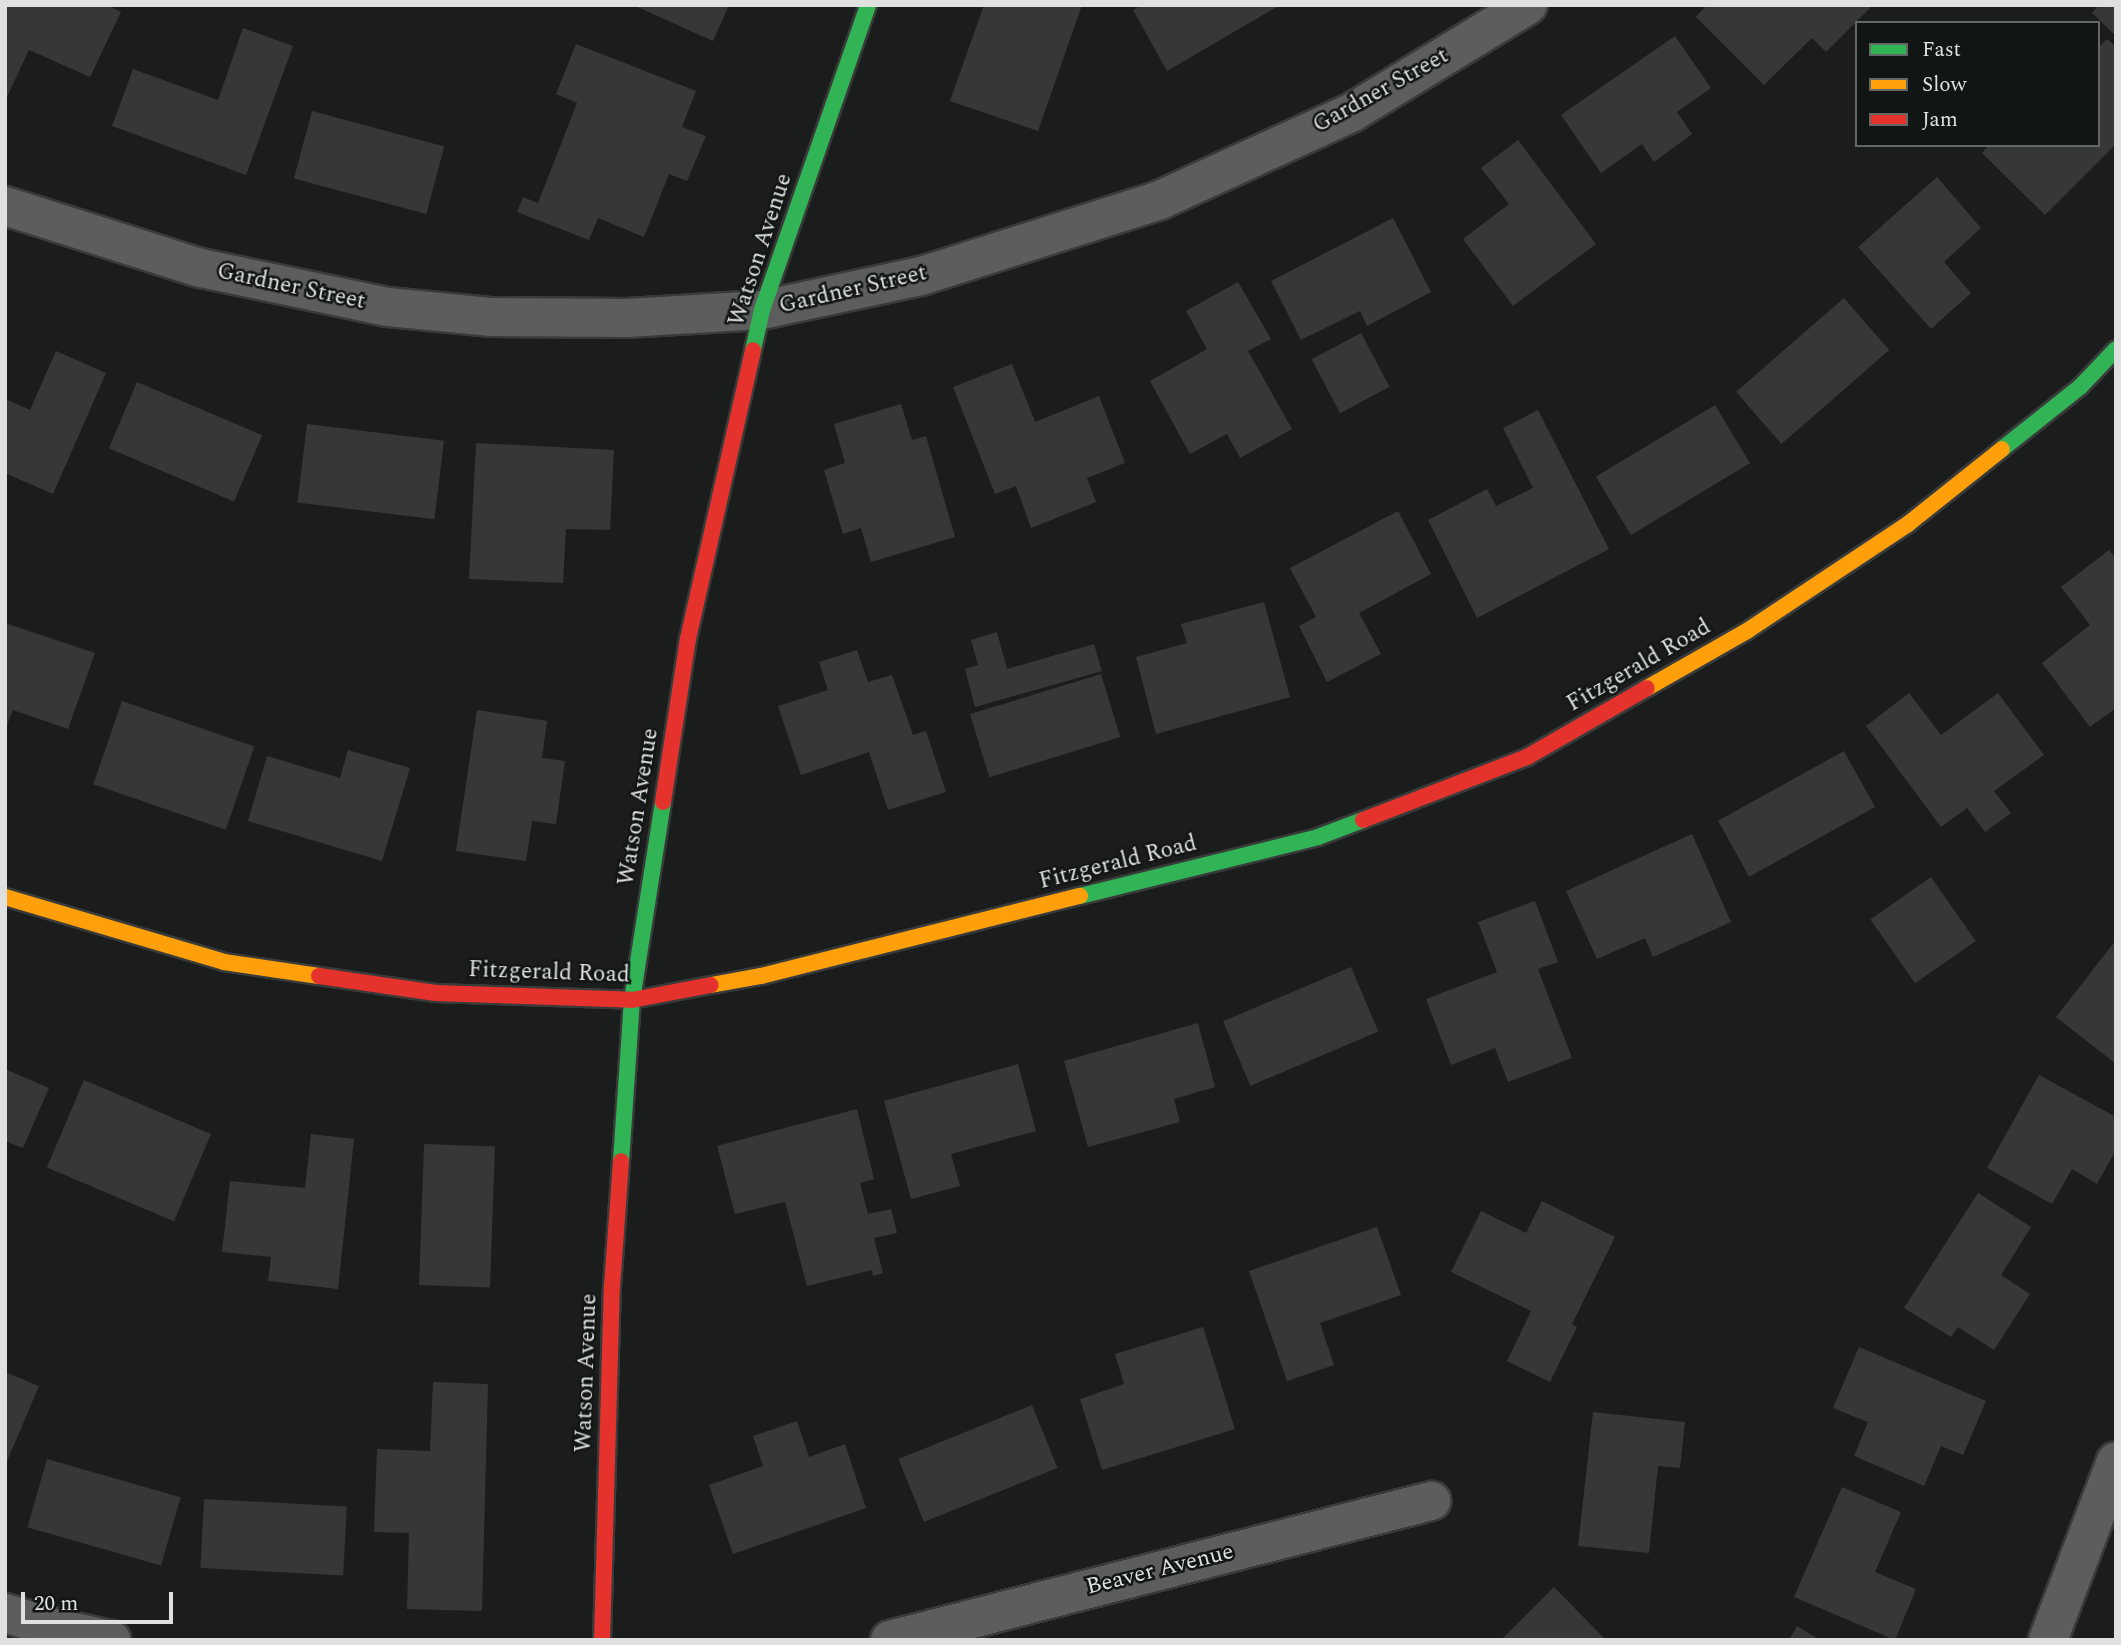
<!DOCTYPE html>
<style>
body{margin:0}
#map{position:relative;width:2121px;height:1645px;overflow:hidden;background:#1b1d1c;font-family:Spectral,serif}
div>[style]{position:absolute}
.building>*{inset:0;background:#363837;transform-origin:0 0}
.roads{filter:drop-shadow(2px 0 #383b3a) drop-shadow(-2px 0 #383b3a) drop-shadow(0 2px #383b3a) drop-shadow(0 -2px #383b3a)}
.street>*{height:38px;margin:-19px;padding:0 19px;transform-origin:19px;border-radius:19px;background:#5c5e5d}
.fast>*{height:16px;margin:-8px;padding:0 8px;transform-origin:8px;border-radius:8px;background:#30b455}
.slow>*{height:16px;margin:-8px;padding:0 8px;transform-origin:8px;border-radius:8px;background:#ff9f0a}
.jam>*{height:16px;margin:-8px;padding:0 8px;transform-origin:8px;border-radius:8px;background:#e5322d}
span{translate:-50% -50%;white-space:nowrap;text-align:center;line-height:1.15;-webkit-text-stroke:5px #111514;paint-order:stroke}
.street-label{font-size:23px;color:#dee1e0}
.frame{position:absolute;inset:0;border:7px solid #dee1e0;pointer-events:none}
.legend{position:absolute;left:1855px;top:21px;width:245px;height:126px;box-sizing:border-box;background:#111514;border:2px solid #636766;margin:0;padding:9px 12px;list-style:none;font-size:21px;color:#dee1e0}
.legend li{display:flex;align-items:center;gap:14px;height:35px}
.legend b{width:35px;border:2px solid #636766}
.scale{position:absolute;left:21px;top:1592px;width:152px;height:32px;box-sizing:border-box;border:4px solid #dee1e0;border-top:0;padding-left:9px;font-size:21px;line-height:24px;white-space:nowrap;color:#dee1e0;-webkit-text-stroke:5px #111514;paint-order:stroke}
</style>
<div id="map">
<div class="building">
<div style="clip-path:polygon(5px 5px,107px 5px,121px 12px,90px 77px,29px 50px,5px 101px)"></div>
<div style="clip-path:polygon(633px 5px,729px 5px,713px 41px)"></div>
<div style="clip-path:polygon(984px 5px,1082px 5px,1038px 131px,950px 101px)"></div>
<div style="clip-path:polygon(1141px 5px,1280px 5px,1167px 71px,1133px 10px)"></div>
<div style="clip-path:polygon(1707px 5px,1873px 5px,1826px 52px,1812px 38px,1764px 85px,1696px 17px)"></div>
<div style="clip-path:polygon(2099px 5px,2116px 5px,2116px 36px,2092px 13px)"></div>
<div style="clip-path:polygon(243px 28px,293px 46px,246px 175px,112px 126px,133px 69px,218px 100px)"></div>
<div style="clip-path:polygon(1675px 36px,1711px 88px,1677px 112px,1692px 134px,1654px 162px,1642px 144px,1601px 173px,1561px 115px)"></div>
<div style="clip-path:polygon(2107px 39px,2116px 47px,2116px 144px,2045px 215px,1982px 153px,1989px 145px,2098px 145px,2098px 48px)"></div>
<div style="clip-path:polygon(576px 44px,696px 91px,682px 127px,706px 136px,687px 181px,669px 174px,644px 237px,598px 218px,589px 240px,517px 212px,523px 197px,538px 203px,577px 103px,556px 94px)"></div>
<div style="left:312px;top:111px;width:137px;height:70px;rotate:15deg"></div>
<div style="clip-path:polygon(1518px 140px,1596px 244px,1513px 306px,1463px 239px,1509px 204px,1481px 168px)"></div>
<div style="clip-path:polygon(1937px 177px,1981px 228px,1944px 262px,1971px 293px,1931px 329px,1858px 247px)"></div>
<div style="clip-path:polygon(1393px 218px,1431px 292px,1367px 326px,1360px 311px,1301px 340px,1271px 281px)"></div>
<div style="clip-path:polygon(1238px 282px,1271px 339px,1248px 351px,1292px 429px,1240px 458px,1227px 434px,1190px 454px,1150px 381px,1207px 349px,1186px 311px)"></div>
<div style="left:1844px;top:298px;width:69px;height:143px;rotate:49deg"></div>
<div style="left:1361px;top:333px;width:61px;height:56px;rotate:62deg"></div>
<div style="clip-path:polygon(56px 351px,106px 373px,53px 494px,5px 473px,5px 399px,30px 410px)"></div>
<div style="clip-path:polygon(1012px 364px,1035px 422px,1099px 396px,1125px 463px,1087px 478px,1096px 502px,1031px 528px,1016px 486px,995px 494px,953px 387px)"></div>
<div style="left:137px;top:382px;width:136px;height:72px;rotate:23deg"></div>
<div style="clip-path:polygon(901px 404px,912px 440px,926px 436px,955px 537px,871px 562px,861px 528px,843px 534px,824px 470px,845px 463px,834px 424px)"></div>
<div style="left:1715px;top:405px;width:68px;height:139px;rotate:59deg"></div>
<div style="clip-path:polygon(1538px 410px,1609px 549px,1477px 618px,1428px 520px,1487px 489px,1496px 506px,1533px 488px,1503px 428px)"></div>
<div style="left:307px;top:424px;width:138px;height:79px;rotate:7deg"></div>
<div style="clip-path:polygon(476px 443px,614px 450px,610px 530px,566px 529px,563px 583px,469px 579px)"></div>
<div style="clip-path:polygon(1398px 511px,1431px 574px,1359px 613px,1381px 654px,1327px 682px,1299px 626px,1316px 617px,1290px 568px)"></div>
<div style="clip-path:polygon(2109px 550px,2116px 559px,2116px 708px,2090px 727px,2042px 663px,2090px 625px,2061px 587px)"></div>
<div style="clip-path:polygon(1264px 602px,1290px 697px,1156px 734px,1136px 657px,1187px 643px,1181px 624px)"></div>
<div style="clip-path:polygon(5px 623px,95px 653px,68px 729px,13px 710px,5px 730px)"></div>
<div style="clip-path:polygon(997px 632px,1007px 669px,1094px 644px,1102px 671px,975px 707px,965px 669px,978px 665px,971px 640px)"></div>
<div style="clip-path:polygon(857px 650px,868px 682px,892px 675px,913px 735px,926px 731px,946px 792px,888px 810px,869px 752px,801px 775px,778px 706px,828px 690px,819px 662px)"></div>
<div style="left:1101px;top:674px;width:66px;height:137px;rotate:73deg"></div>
<div style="clip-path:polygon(1909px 693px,1941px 735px,1998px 693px,2044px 755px,1994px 791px,2011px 813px,1985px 832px,1967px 808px,1941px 827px,1866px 726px)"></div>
<div style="left:122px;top:701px;width:140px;height:88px;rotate:19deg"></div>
<div style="clip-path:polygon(477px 710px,547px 721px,542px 758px,565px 761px,556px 824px,532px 821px,526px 861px,456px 851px)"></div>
<div style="clip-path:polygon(348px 750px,410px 768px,382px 861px,248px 821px,267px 756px,340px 778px)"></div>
<div style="left:1844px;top:751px;width:64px;height:144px;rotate:61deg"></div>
<div style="clip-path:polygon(1692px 834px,1731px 922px,1653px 957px,1645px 938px,1597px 959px,1566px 891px)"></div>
<div style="left:1931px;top:877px;width:78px;height:74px;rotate:55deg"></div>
<div style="clip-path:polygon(1535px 901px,1558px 962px,1538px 969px,1572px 1058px,1508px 1082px,1495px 1048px,1451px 1065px,1426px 999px,1497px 972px,1478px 922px)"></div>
<div style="clip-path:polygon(2116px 940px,2116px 1064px,2056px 1017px)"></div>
<div style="left:1351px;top:967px;width:70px;height:139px;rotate:67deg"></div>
<div style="clip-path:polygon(1198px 1023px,1215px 1087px,1174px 1099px,1180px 1122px,1088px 1147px,1064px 1061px)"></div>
<div style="clip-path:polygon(1018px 1064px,1036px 1131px,951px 1154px,960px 1186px,911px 1199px,884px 1101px)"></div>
<div style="clip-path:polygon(5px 1069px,49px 1088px,23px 1148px,5px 1141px)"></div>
<div style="clip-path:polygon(2039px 1075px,2116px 1117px,2116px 1150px,2097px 1184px,2072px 1169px,2052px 1204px,1987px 1168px)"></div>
<div style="left:84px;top:1080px;width:138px;height:95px;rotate:23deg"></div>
<div style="clip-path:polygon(857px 1109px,874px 1179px,860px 1183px,868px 1214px,891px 1209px,897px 1233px,874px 1238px,883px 1273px,873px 1276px,872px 1270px,807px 1286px,785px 1202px,735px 1214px,717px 1146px)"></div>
<div style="clip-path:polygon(311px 1134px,354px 1139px,338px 1289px,268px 1281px,271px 1257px,222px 1252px,230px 1181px,305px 1188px)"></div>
<div style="left:424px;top:1144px;width:71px;height:141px;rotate:2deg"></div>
<div style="clip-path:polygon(1978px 1193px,2031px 1227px,2001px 1275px,2030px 1294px,1994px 1350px,1958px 1327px,1951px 1337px,1904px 1308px)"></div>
<div style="clip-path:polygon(1542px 1201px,1615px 1237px,1572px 1324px,1577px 1327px,1550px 1382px,1507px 1361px,1531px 1311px,1451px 1272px,1481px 1211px,1526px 1233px)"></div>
<div style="clip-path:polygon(1377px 1227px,1401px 1295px,1320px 1323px,1334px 1365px,1287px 1381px,1249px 1271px)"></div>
<div style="clip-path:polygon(1203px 1327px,1235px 1429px,1102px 1470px,1080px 1399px,1124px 1384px,1115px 1354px)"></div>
<div style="clip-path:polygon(1859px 1347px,1986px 1401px,1963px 1455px,1941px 1446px,1924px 1486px,1854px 1456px,1868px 1422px,1833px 1408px)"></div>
<div style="clip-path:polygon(5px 1372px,39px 1386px,5px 1466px)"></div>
<div style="clip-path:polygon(433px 1382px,488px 1384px,482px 1611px,407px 1609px,409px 1533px,374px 1532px,377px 1449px,430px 1451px)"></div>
<div style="left:1032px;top:1405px;width:68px;height:144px;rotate:68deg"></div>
<div style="clip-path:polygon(1593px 1412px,1685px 1422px,1680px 1468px,1658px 1466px,1649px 1553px,1578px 1546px)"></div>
<div style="clip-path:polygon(797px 1421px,809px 1457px,845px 1444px,866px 1508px,733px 1554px,709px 1485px,763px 1466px,753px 1436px)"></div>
<div style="left:47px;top:1459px;width:139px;height:71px;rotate:16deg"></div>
<div style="clip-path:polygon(1842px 1487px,1901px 1512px,1875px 1572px,1916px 1589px,1895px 1640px,1794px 1597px)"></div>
<div style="left:204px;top:1499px;width:143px;height:69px;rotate:3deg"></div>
<div style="clip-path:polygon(1554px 1587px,1604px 1638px,1501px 1640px)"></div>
<div style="clip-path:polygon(1797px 1626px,1820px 1640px,1789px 1640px)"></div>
</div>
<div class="roads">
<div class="street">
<div style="left:5px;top:206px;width:206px;rotate:17.6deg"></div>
<div style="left:201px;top:268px;width:191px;rotate:11.8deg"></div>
<div style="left:388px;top:307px;width:102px;rotate:5.6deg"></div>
<div style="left:490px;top:317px;width:137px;rotate:0.4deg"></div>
<div style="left:627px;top:318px;width:135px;rotate:-3.4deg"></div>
<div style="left:762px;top:310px;width:163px;rotate:-12.1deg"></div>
<div style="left:921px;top:276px;width:251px;rotate:-17.6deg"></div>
<div style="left:1160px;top:200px;width:210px;rotate:-24.5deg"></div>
<div style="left:1351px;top:113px;width:207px;rotate:-31.4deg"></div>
<div style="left:5px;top:1613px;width:44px;rotate:17.2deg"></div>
<div style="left:47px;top:1626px;width:66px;rotate:12.2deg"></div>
<div style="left:890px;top:1640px;width:559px;rotate:-14.41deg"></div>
<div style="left:2048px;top:1640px;width:191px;rotate:-69.2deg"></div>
</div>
<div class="fast">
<div style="left:753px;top:350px;width:41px;rotate:-77.3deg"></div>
<div style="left:762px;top:310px;width:323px;rotate:-70.8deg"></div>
<div style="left:2002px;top:449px;width:100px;rotate:-38.5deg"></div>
<div style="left:2080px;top:387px;width:52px;rotate:-46.5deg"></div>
<div style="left:1080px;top:896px;width:245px;rotate:-13.9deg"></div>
<div style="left:1318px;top:837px;width:48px;rotate:-20.7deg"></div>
<div style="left:621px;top:1161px;width:161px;rotate:-86.1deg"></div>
<div style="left:632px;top:1000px;width:200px;rotate:-81.1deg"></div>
</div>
<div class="slow">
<div style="left:1647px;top:688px;width:115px;rotate:-29.7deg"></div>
<div style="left:1747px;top:631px;width:193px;rotate:-33.6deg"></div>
<div style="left:1908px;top:524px;width:120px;rotate:-38.6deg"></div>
<div style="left:5px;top:897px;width:228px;rotate:16.5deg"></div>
<div style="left:224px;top:962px;width:96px;rotate:8.4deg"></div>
<div style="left:711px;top:985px;width:51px;rotate:-10.2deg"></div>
<div style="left:761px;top:976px;width:329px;rotate:-14.1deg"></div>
</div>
<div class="jam">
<div style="left:663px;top:802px;width:165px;rotate:-81.3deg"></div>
<div style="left:688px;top:639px;width:296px;rotate:-77.3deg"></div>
<div style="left:1363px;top:820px;width:176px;rotate:-21deg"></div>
<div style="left:1527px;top:757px;width:138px;rotate:-29.9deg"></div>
<div style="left:319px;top:976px;width:118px;rotate:8.3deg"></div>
<div style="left:436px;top:993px;width:196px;rotate:2deg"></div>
<div style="left:632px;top:1000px;width:80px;rotate:-10.8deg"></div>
<div style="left:602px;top:1640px;width:353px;rotate:-88.4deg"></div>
<div style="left:612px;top:1287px;width:126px;rotate:-85.9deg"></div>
</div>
</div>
<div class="street-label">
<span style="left:1381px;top:91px;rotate:-29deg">Gardner Street</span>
<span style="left:761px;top:250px;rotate:-72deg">Watson Avenue</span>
<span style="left:291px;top:287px;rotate:12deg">Gardner Street</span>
<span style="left:853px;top:290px;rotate:-13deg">Gardner Street</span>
<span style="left:1639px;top:666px;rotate:-30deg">Fitzgerald Road</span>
<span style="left:639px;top:807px;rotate:-81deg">Watson Avenue</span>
<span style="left:1118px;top:863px;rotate:-14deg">Fitzgerald Road</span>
<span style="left:549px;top:973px;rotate:2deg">Fitzgerald Road</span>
<span style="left:587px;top:1373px;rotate:-88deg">Watson Avenue</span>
<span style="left:1160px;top:1570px;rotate:-14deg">Beaver Avenue</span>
</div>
<div class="frame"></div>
<ul class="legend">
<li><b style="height:9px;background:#30b455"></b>Fast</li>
<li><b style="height:9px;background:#ff9f0a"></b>Slow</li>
<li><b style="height:9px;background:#e5322d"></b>Jam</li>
</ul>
<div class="scale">20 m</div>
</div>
